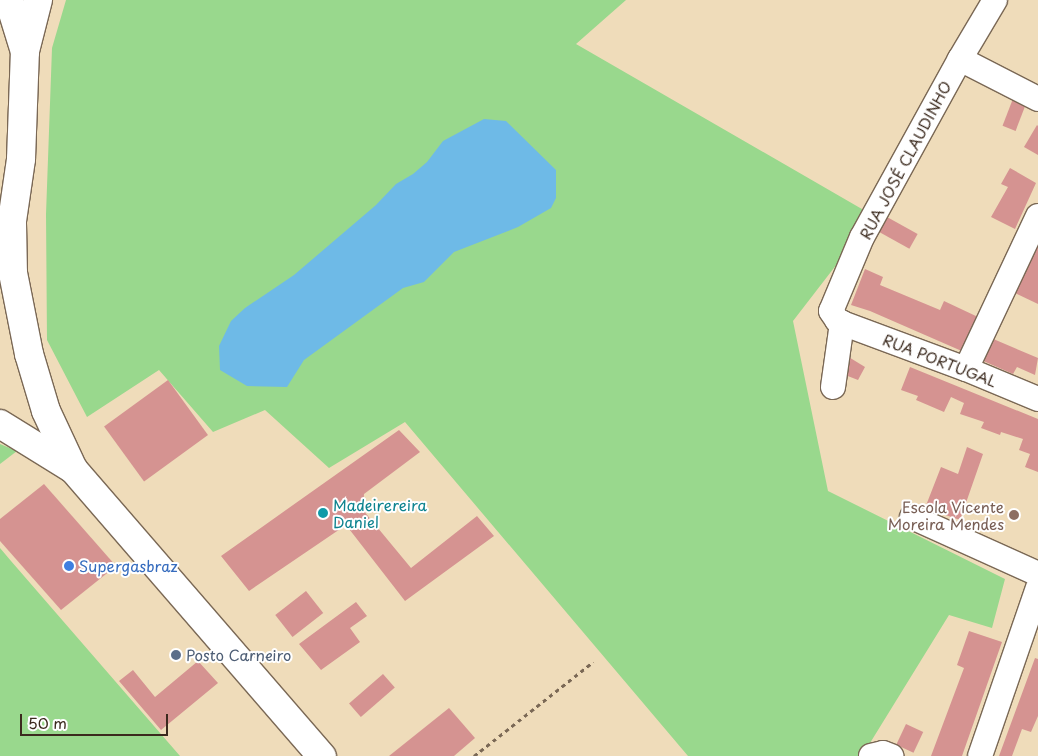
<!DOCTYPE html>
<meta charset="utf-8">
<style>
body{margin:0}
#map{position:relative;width:1038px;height:756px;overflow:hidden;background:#efdcba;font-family:"Playpen Sans",sans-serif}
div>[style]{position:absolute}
.green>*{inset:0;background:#99d88d}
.water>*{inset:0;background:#6ebae7}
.building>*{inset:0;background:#d59391;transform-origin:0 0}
.path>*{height:3px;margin-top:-1.5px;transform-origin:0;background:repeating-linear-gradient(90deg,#7a6855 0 4px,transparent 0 8px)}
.roads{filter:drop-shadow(1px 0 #7a6855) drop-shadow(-1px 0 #7a6855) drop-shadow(0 1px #7a6855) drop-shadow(0 -1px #7a6855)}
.street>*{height:24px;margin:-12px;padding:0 12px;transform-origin:12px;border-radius:12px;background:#fff}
.primary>*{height:28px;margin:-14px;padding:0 14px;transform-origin:14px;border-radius:14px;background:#fff}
.highway>*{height:28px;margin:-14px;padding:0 14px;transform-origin:14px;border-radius:14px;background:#fff}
.dots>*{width:14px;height:14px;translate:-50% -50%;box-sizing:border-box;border:2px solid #fff;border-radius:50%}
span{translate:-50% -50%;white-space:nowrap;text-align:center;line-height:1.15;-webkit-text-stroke:4px #fff;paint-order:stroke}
.street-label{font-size:15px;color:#3b2a1e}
.culture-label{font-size:15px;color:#0d838f}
.left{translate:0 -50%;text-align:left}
.education-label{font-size:15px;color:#785e54}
.right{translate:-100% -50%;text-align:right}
.shop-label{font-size:15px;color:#366cbe}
.service-label{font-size:15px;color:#4e5e75}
.scale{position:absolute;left:20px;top:714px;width:148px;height:22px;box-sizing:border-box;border:2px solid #3b2a1e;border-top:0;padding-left:6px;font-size:15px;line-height:18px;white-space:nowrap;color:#3b2a1e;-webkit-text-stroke:4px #fff;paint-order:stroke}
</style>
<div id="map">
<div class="green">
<div style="clip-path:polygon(66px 0,626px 0,576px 44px,874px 216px,793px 321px,828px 491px,1005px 579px,992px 628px,949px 615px,862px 756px,688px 756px,405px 422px,329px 468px,265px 410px,213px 432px,159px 370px,87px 417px,47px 340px,46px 214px,52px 48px)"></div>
<div style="clip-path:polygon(0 444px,17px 451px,0 464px)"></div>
<div style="clip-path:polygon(0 548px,11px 561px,180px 756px,0 756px)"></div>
</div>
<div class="water">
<div style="clip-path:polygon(484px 119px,506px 121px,556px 170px,556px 198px,551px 208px,518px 227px,454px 252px,424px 282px,403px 288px,304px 360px,287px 387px,247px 386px,220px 370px,219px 346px,231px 321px,245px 308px,294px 275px,376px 205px,396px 184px,413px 174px,427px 162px,443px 141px)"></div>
</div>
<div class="building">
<div style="left:1014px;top:96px;width:14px;height:32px;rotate:21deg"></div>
<div style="clip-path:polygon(1037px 125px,1038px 126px,1038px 155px,1024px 147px)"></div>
<div style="clip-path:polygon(1010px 168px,1036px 183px,1015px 229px,991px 217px,1008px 187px,1001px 184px)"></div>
<div style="left:887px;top:217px;width:35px;height:17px;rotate:29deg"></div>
<div style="clip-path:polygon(1038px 240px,1038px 304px,1013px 292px)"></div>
<div style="clip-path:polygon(865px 269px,883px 277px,880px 285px,940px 310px,944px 301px,978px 317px,964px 352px,870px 311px,851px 305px)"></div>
<div style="clip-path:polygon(991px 338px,1038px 358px,1035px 375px,1017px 367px,1013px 374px,981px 360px)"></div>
<div style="clip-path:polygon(847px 356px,865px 367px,858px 380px,840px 373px)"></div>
<div style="clip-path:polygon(910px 367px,1038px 419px,1038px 472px,1025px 467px,1030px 454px,1019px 450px,1023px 439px,1001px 432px,1000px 435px,981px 428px,984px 422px,960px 414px,964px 403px,951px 397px,944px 412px,916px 400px,918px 396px,901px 390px)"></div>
<div style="left:168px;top:380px;width:68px;height:79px;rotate:54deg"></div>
<div style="clip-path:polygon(399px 430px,420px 452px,364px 494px,363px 510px,411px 568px,477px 516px,494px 536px,405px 601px,346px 525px,249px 591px,221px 556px)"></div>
<div style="clip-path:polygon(967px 447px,983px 454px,960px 520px,925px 508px,941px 467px,958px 474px)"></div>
<div style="clip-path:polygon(44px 484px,116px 566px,61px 610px,0 541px,0 519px)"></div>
<div style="left:306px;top:591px;width:28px;height:39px;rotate:52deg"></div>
<div style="clip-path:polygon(356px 602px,367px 616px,350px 628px,360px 642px,321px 670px,299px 644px)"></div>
<div style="clip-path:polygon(969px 631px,1002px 642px,962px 756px,931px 756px,964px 668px,957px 665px)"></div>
<div style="clip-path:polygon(1035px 658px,1038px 659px,1038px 716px,1031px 732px,1022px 729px,1012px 756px,999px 756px)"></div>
<div style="clip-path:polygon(198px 661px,218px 683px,161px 730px,119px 681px,133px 670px,155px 697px)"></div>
<div style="left:383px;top:674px;width:18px;height:45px;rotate:49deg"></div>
<div style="clip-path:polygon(449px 708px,475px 738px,454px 756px,389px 756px)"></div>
<div style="left:906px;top:724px;width:19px;height:23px;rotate:25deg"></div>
</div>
<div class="path">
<div style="left:474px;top:756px;width:152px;rotate:-38.3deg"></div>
</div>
<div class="roads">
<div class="street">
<div style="left:995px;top:0;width:69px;rotate:120.7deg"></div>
<div style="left:960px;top:59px;width:203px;rotate:118.8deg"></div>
<div style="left:862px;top:237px;width:80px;rotate:112.7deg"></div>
<div style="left:831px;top:311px;width:11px;rotate:56deg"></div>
<div style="left:837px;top:320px;width:6px;rotate:31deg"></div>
<div style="left:842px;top:323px;width:132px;rotate:20.4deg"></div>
<div style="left:966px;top:369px;width:78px;rotate:22.6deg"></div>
<div style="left:960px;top:59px;width:88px;rotate:27.1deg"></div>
<div style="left:966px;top:369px;width:169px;rotate:-64.8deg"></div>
<div style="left:833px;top:387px;width:65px;rotate:-82deg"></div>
<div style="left:912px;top:517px;width:138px;rotate:24.3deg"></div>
<div style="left:871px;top:756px;width:12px;rotate:-14deg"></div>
<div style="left:883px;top:753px;width:9px;rotate:21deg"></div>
<div style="left:980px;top:756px;width:178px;rotate:-71deg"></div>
</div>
<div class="primary">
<div style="left:12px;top:223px;width:50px;rotate:88.9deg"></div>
<div style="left:13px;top:273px;width:83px;rotate:78.8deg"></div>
<div style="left:29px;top:354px;width:59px;rotate:73.4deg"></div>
<div style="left:46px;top:411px;width:64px;rotate:65deg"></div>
<div style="left:73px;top:469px;width:380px;rotate:49.1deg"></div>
<div style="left:0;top:424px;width:86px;rotate:31.7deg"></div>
</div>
<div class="highway">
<div style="left:25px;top:51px;width:53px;rotate:-75.7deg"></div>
<div style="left:0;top:255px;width:36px;rotate:-71deg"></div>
<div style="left:12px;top:221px;width:63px;rotate:-81.7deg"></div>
<div style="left:21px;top:159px;width:107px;rotate:-87.9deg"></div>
<div style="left:25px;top:52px;width:54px;rotate:-107.1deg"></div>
</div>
</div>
<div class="dots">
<div style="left:323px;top:513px;background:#0f9aa8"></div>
<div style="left:1014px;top:515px;background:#8d6e63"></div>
<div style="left:69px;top:566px;background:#3f7fe0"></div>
<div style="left:176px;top:655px;background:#5c6f8a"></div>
</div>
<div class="street-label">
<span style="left:905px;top:160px;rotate:-62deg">RUA JOSÉ CLAUDINHO</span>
<span style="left:940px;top:360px;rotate:21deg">RUA PORTUGAL</span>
</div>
<div class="culture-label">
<span class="left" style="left:333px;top:513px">Madeirereira<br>Daniel</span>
</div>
<div class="education-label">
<span class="right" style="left:1004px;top:515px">Escola Vicente<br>Moreira Mendes</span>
</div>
<div class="shop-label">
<span class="left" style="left:79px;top:566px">Supergasbraz</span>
</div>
<div class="service-label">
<span class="left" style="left:186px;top:655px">Posto Carneiro</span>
</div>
<div class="scale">50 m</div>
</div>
